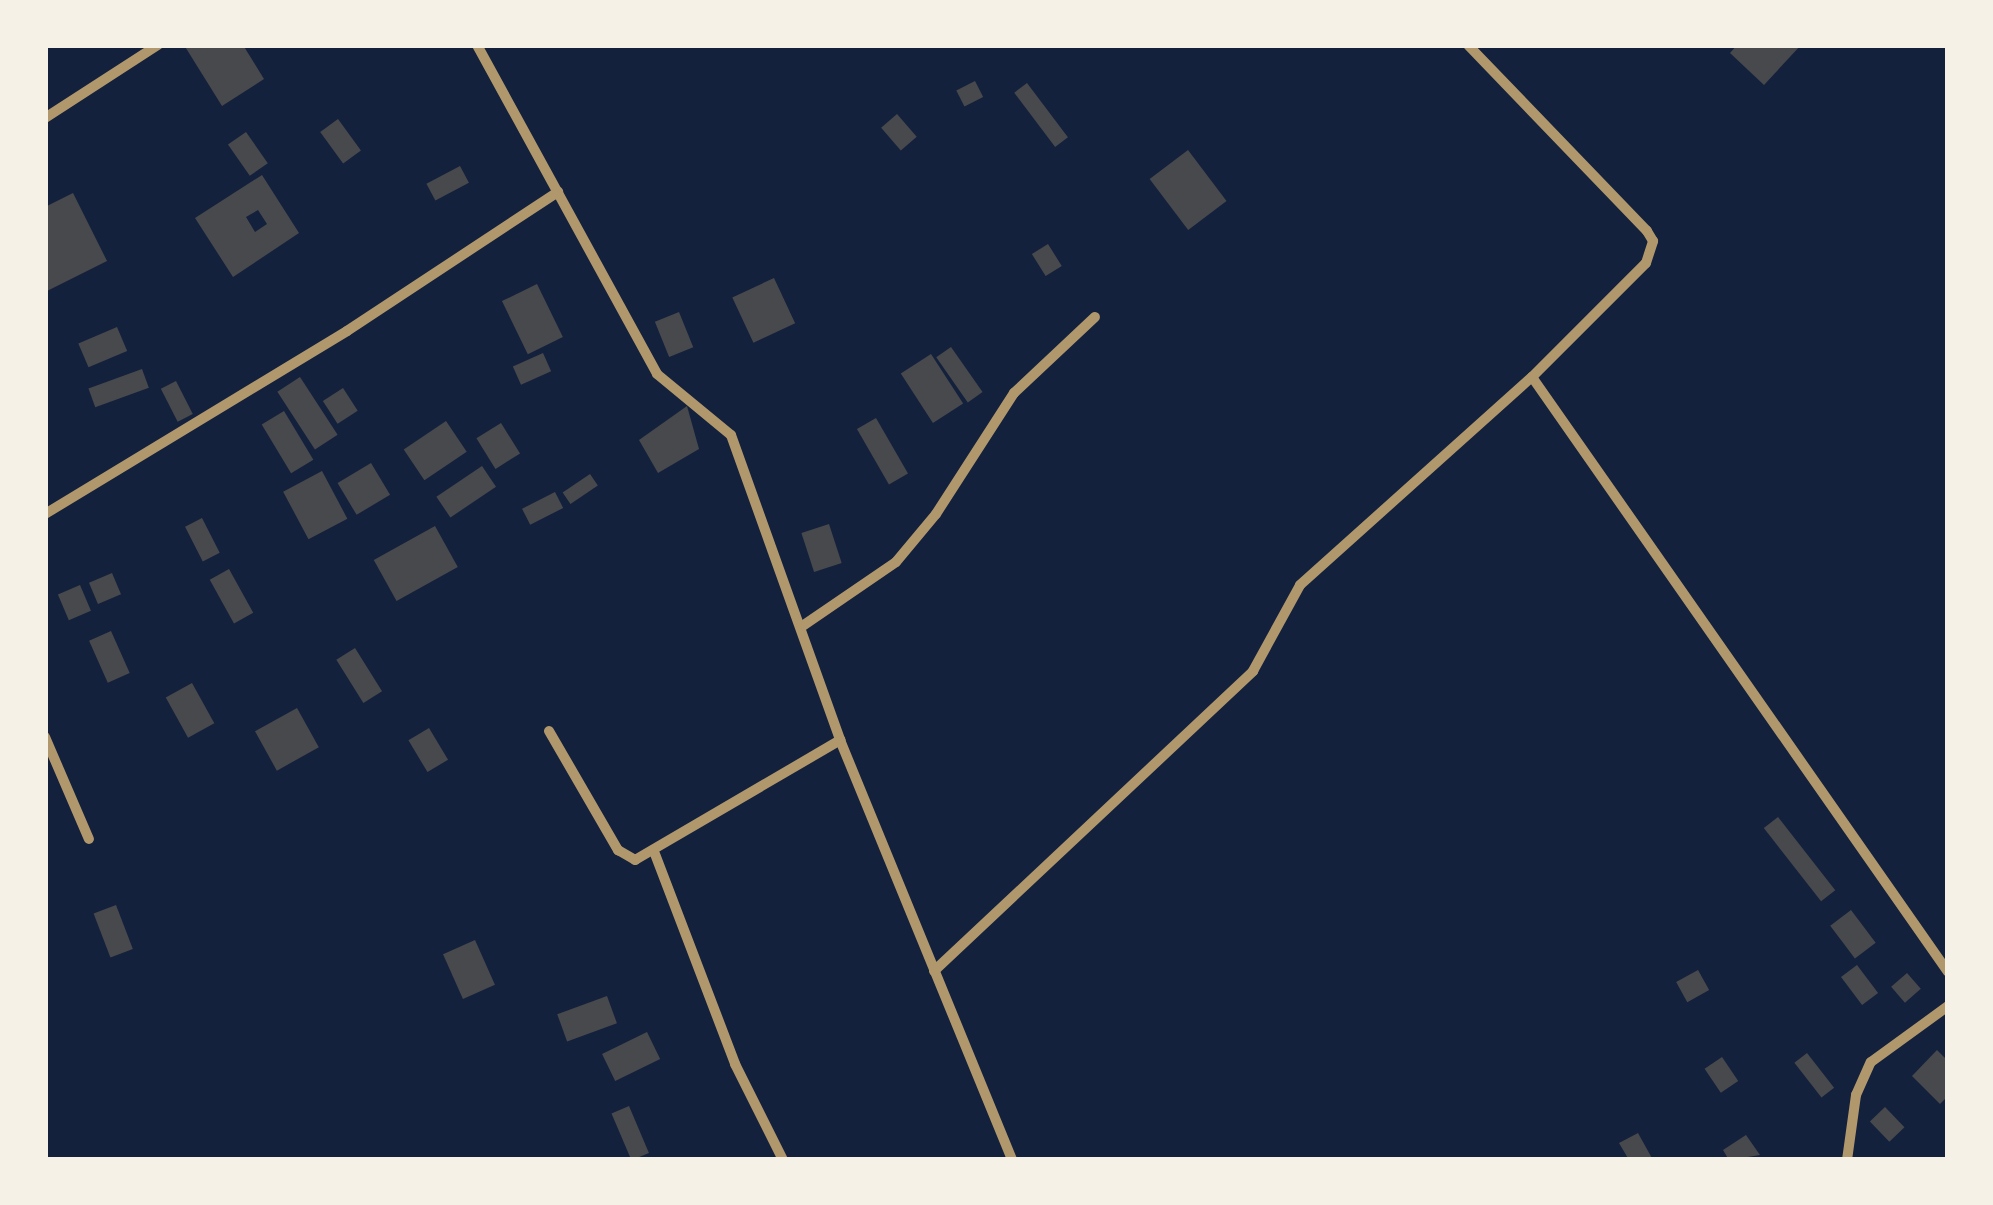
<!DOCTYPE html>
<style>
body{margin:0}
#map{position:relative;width:1993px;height:1205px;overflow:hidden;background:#14213d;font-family:Arial,sans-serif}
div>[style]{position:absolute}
.building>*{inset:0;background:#48494c;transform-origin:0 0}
.minor>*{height:10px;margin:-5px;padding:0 5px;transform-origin:5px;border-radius:5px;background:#b1986c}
span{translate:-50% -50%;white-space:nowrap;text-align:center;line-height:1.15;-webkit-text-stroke:9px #f6f1e7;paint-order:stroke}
.frame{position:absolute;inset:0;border:48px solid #f6f1e7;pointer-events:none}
</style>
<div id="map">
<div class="building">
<div style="clip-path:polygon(184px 45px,243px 45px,264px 79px,222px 106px)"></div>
<div style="clip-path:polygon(1737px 45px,1801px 45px,1764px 85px,1730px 53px)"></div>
<div style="left:975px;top:81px;width:18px;height:21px;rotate:63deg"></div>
<div style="left:1027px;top:83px;width:68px;height:16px;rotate:53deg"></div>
<div style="left:897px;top:114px;width:30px;height:21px;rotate:49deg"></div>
<div style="left:338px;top:119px;width:39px;height:22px;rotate:54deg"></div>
<div style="left:246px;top:132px;width:38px;height:22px;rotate:55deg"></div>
<div style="left:1188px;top:150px;width:64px;height:48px;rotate:53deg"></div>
<div style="left:460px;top:166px;width:19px;height:38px;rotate:62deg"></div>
<div style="clip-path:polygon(evenodd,262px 175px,299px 233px,233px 277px,195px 218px,262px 175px,258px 210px,267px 224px,255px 232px,246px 217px,258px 210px)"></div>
<div style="clip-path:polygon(73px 193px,107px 261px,45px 292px,45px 207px)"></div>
<div style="left:1048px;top:244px;width:26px;height:19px;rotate:58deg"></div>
<div style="left:774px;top:278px;width:50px;height:46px;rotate:65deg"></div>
<div style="left:537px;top:284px;width:59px;height:39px;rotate:64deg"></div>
<div style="left:679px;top:312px;width:38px;height:26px;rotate:68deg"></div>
<div style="left:117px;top:327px;width:26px;height:42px;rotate:67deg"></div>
<div style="left:951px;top:347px;width:55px;height:18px;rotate:55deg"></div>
<div style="left:543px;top:353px;width:20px;height:33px;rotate:66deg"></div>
<div style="left:931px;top:354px;width:59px;height:36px;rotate:57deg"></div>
<div style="left:142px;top:369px;width:20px;height:57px;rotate:70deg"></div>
<div style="left:300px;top:377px;width:69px;height:27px;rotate:57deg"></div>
<div style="left:176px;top:381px;width:37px;height:17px;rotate:63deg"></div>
<div style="left:343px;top:388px;width:27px;height:24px;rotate:57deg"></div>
<div style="clip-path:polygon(687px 406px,699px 449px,658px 473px,639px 440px)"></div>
<div style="left:284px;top:411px;width:57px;height:26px;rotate:59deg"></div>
<div style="left:876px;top:418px;width:64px;height:22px;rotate:60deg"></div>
<div style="left:446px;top:421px;width:37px;height:51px;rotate:56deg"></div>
<div style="left:501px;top:423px;width:36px;height:29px;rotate:58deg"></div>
<div style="left:371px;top:463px;width:37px;height:39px;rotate:59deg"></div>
<div style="left:482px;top:466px;width:25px;height:55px;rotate:56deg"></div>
<div style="left:322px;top:471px;width:54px;height:44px;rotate:62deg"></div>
<div style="left:590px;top:474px;width:14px;height:33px;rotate:56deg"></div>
<div style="left:555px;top:492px;width:18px;height:37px;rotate:63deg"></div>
<div style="left:202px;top:518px;width:39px;height:19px;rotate:63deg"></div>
<div style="left:829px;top:524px;width:41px;height:29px;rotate:72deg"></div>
<div style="left:435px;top:526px;width:47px;height:70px;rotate:61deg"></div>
<div style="left:229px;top:569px;width:50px;height:22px;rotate:61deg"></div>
<div style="left:112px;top:573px;width:23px;height:25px;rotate:67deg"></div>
<div style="left:80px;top:585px;width:28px;height:24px;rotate:67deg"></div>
<div style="left:111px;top:631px;width:46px;height:24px;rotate:66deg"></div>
<div style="left:355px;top:648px;width:51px;height:22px;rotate:58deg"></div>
<div style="left:192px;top:683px;width:46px;height:30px;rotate:61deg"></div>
<div style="left:297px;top:708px;width:45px;height:48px;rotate:61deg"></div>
<div style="left:429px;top:728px;width:37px;height:24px;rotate:59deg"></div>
<div style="left:1778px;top:817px;width:93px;height:18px;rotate:52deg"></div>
<div style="left:116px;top:905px;width:47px;height:24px;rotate:69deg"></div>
<div style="left:1851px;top:910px;width:41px;height:26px;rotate:53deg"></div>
<div style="left:475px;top:940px;width:49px;height:35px;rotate:66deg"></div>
<div style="left:1857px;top:965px;width:35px;height:20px;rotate:53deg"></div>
<div style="left:1698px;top:970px;width:23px;height:25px;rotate:61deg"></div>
<div style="left:1907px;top:973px;width:21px;height:21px;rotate:49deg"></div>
<div style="left:607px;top:996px;width:29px;height:53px;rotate:70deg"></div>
<div style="left:647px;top:1032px;width:30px;height:50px;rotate:64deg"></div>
<div style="clip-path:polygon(1937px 1050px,1948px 1061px,1948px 1096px,1940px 1104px,1912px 1076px)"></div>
<div style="left:1807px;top:1053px;width:44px;height:16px;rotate:52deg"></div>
<div style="left:1722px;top:1057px;width:29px;height:21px;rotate:56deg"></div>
<div style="left:629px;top:1106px;width:51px;height:19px;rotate:67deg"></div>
<div style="left:1885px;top:1107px;width:28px;height:21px;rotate:46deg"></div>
<div style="clip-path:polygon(1638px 1133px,1653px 1160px,1629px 1160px,1619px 1143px)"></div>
<div style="clip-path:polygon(1746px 1135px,1760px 1155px,1729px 1160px,1723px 1150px)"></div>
</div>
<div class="minor">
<div style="left:477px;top:45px;width:375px;rotate:61.3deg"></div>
<div style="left:657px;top:374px;width:96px;rotate:39.5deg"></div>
<div style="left:731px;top:435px;width:324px;rotate:70.3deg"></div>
<div style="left:840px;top:740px;width:454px;rotate:67.7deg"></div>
<div style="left:45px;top:118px;width:135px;rotate:-32.9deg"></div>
<div style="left:1532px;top:377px;width:726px;rotate:55.04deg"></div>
<div style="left:45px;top:514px;width:353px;rotate:-31.2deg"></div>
<div style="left:347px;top:331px;width:253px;rotate:-33.4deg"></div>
<div style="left:801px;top:627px;width:115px;rotate:-34.4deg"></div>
<div style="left:896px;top:562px;width:62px;rotate:-50.2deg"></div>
<div style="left:936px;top:514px;width:144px;rotate:-57.2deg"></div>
<div style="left:1014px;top:393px;width:111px;rotate:-43.2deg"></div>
<div style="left:549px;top:731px;width:138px;rotate:59.9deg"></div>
<div style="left:618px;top:850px;width:20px;rotate:30deg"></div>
<div style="left:635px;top:860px;width:238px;rotate:-30.3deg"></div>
<div style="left:45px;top:737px;width:111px;rotate:66.7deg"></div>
<div style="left:655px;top:854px;width:225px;rotate:69.1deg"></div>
<div style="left:735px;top:1064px;width:107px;rotate:63.4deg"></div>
<div style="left:934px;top:971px;width:438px;rotate:-43.2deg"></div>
<div style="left:1253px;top:671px;width:98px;rotate:-61.3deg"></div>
<div style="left:1300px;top:585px;width:312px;rotate:-41.9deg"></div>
<div style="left:1532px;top:377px;width:161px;rotate:-45deg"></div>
<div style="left:1646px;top:263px;width:23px;rotate:-72deg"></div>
<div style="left:1653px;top:241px;width:12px;rotate:-121deg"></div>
<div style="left:1647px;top:231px;width:258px;rotate:-133.9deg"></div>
<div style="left:1847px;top:1160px;width:66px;rotate:-82.1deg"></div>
<div style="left:1856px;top:1095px;width:36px;rotate:-66deg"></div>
<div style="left:1871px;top:1062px;width:95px;rotate:-36deg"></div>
</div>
<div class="frame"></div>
</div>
